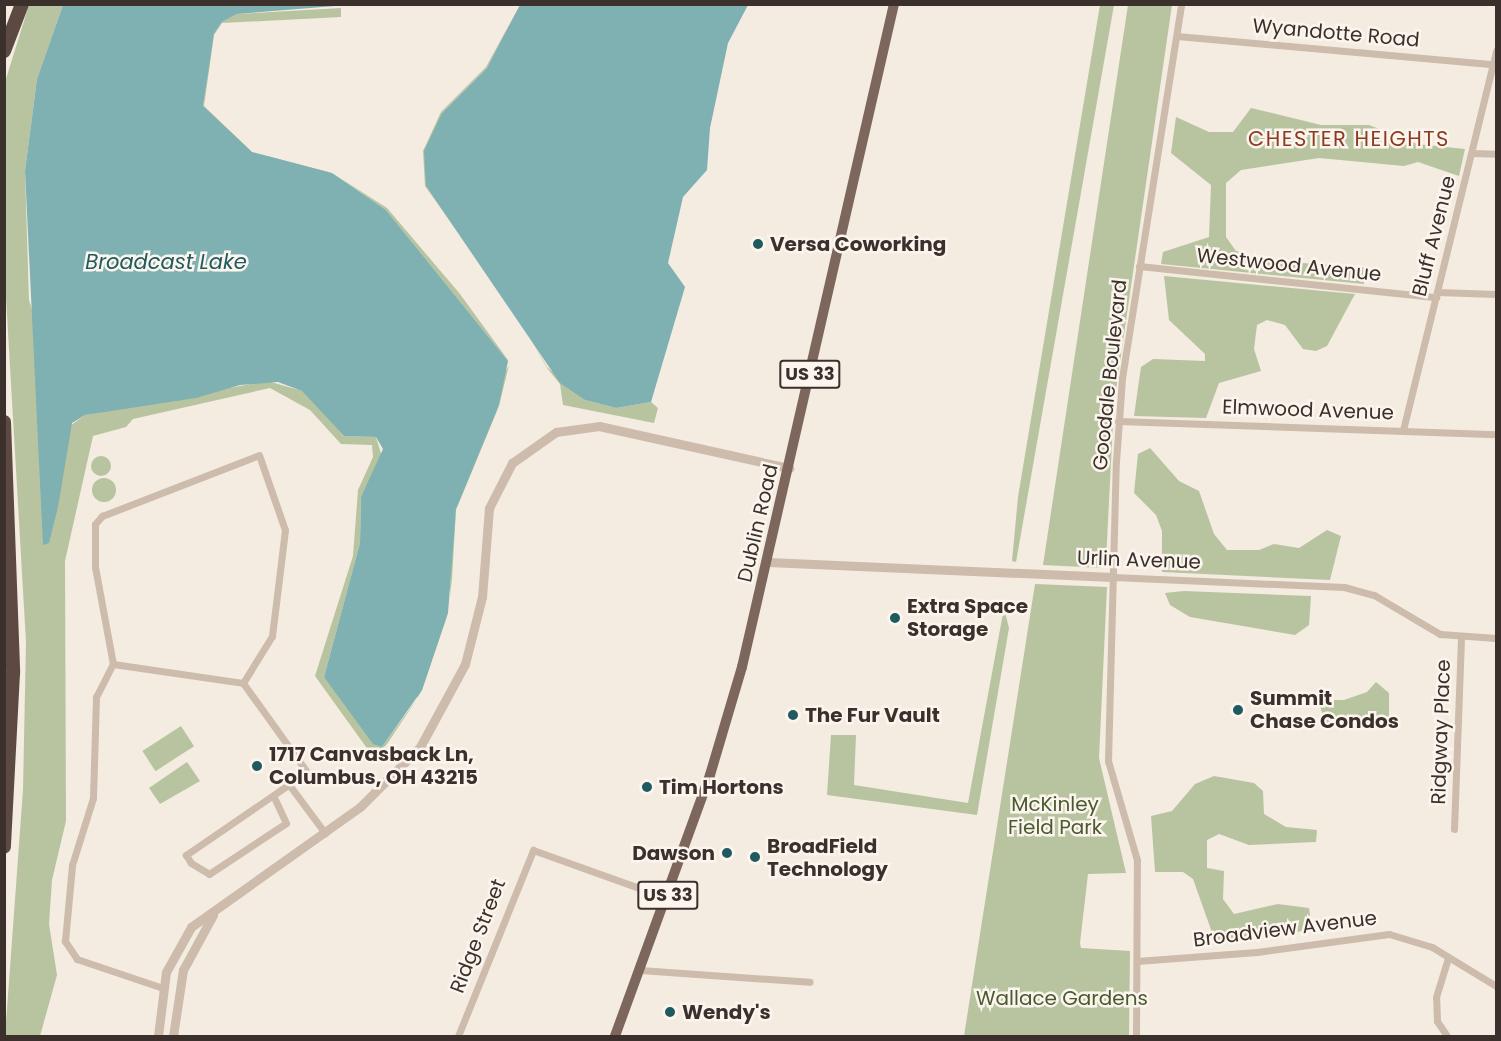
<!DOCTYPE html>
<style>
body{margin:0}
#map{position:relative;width:1501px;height:1041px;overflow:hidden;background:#f4ebe1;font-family:Poppins,sans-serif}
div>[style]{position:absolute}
.green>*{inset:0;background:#b8c4a0;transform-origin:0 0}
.round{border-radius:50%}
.water>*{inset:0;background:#7fb0b2}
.minor>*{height:7px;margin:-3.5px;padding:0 3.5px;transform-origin:3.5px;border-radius:3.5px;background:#cdbbac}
.tertiary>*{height:9px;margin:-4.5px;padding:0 4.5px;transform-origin:4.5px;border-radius:4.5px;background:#cdbbac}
.primary>*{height:10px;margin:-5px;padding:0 5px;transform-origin:5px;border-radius:5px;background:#7d675c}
.motorway>*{height:14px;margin:-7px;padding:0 7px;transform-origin:7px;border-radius:7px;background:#5c4a42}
.dots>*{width:16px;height:16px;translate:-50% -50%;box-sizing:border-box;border:3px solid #fbf5ee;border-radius:50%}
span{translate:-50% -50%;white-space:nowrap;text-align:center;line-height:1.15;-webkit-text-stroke:5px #fbf5ee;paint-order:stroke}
.shield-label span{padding:2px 4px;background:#fbf5ee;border:2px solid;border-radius:4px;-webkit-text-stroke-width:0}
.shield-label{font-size:18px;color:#3b302b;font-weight:700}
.street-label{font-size:20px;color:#3b302b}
.poi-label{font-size:20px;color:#3b302b;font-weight:700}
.left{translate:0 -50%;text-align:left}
.right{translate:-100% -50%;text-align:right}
.park-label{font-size:20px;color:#4a5a2e}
.neighbourhood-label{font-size:21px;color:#8c3b22;letter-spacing:1.5px}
.water-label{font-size:21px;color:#1f5a5e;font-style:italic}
.frame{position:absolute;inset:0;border:6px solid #3b302b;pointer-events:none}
</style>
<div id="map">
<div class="green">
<div style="clip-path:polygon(29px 5px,63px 5px,37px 79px,25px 171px,29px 300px,67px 428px,85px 415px,267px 381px,303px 391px,344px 436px,376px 437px,382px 457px,361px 497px,360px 543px,324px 677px,382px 747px,417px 699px,428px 661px,448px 613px,450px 595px,451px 555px,456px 509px,460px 496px,472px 461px,499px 405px,503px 383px,505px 373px,509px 365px,508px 361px,386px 210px,332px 173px,310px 169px,252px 152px,240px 144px,207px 114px,203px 106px,207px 76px,214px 34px,222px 22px,237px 14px,341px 8px,341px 17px,222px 23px,214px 35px,204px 106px,252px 152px,332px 173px,387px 208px,460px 294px,508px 360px,509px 365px,499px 406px,456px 510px,452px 579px,448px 613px,422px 690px,417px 699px,387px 744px,374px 758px,315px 676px,353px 556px,358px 490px,373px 457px,372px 445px,341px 444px,310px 410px,270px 388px,133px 419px,126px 427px,93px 436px,65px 561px,66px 821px,52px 880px,49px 924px,57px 975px,40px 1036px,5px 1036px,23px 790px,26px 642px,4px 263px,5px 82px)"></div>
<div style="clip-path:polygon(520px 5px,512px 22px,487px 68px,442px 113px,426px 186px,519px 318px,547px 367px,585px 400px,616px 408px,651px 402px,658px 408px,654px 423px,563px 405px,560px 384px,547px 368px,519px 318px,425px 186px,423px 151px,441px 112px,486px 67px)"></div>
<div style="clip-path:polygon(1100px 5px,1114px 5px,1016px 562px,1012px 561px,1018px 497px)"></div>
<div style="clip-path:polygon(1128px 5px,1172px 5px,1114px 403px,1106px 561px,1103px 568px,1043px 565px)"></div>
<div style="clip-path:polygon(1251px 108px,1321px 125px,1369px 125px,1417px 144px,1465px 149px,1459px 176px,1418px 162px,1404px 166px,1319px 158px,1241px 170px,1226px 183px,1226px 237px,1236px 251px,1270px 261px,1365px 267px,1364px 284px,1161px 264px,1163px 252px,1209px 237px,1211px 185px,1171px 153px,1176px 117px,1209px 132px,1233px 132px)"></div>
<div style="clip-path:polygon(1164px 276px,1355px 294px,1327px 346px,1316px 351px,1303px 349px,1285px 325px,1267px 320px,1257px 325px,1254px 349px,1261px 371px,1219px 383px,1206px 418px,1134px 416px,1141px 367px,1153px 359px,1205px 361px,1205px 354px,1169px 320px)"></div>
<div style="clip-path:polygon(1150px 448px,1179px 481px,1199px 491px,1214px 534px,1227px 550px,1259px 550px,1274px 544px,1299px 548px,1327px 530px,1341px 536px,1330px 580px,1162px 572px,1162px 531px,1156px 515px,1134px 493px,1138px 454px)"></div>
<div class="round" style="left:91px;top:456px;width:20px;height:20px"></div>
<div class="round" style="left:92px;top:478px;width:24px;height:24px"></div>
<div style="clip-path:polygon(1035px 584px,1107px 587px,1099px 758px,1126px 873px,1088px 874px,1080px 943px,1081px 948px,1130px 951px,1129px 1036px,964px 1036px)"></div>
<div style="clip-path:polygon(1184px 591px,1311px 596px,1309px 625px,1295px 635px,1190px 617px,1170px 605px,1165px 593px)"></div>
<div style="clip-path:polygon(1004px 608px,1009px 628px,977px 815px,827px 795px,831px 735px,856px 735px,854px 785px,968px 803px)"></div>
<div style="clip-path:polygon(1376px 682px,1389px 693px,1389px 726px,1326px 725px,1318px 700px,1344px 700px,1367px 692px)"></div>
<div style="left:181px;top:726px;width:24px;height:46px;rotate:57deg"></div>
<div style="clip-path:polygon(187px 762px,200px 781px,160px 804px,149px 788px)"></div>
<div style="clip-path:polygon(1214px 776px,1254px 783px,1263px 791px,1264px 814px,1286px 827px,1317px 830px,1316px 842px,1249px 845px,1219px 834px,1207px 840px,1207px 868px,1224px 871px,1223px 899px,1234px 914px,1278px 904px,1309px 908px,1312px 930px,1215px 941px,1193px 879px,1183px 872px,1155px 872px,1151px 816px,1172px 811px,1195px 784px)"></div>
</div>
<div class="water">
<div style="clip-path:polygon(63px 5px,348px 5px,237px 14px,222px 22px,214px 34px,203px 106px,252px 152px,332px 173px,386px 210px,508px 361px,499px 405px,456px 509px,448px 613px,422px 690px,382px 747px,373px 744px,324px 677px,360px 543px,361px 497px,383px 449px,376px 437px,344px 436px,302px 391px,278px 382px,240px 385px,196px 398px,85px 415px,72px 423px,58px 507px,49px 543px,43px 545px,25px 171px,37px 79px)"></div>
<div style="clip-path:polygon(520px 5px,748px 5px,728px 43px,710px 128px,707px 170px,683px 197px,668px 263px,685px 287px,651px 402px,616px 408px,585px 400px,560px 383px,426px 186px,424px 151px,442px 113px,487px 68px)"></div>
</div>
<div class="minor">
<div style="left:1177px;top:36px;width:317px;rotate:5.1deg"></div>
<div style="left:1472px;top:153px;width:24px;rotate:2deg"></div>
<div style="left:1139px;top:266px;width:299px;rotate:6deg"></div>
<div style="left:1437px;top:292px;width:59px;rotate:1.9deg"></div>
<div style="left:1118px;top:421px;width:378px;rotate:2deg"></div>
<div style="left:1403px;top:430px;width:391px;rotate:-76.2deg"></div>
<div style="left:1113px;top:577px;width:231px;rotate:2.5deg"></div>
<div style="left:1344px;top:587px;width:31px;rotate:15deg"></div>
<div style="left:1374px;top:595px;width:77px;rotate:30.6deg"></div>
<div style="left:1440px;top:634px;width:56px;rotate:4.1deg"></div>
<div style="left:113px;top:664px;width:131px;rotate:8.3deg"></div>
<div style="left:243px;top:683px;width:110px;rotate:54.3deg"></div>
<div style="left:307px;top:772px;width:147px;rotate:145.6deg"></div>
<div style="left:186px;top:855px;width:9px;rotate:58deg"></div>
<div style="left:191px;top:863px;width:21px;rotate:31deg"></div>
<div style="left:209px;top:874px;width:92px;rotate:-33.5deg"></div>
<div style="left:286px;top:823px;width:29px;rotate:-115deg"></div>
<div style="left:290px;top:786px;width:59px;rotate:53.3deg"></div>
<div style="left:1454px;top:829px;width:192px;rotate:-87.9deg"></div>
<div style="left:1137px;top:961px;width:120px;rotate:-4.3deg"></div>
<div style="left:1257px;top:952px;width:133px;rotate:-7.8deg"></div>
<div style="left:1389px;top:934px;width:45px;rotate:16.8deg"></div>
<div style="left:1432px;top:947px;width:75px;rotate:31.4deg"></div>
<div style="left:640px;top:970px;width:170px;rotate:4deg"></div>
<div style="left:163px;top:988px;width:91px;rotate:-161.4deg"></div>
<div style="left:77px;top:959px;width:22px;rotate:-124deg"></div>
<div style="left:65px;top:941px;width:76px;rotate:-84.7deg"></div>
<div style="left:72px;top:865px;width:70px;rotate:-72.6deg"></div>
<div style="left:93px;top:798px;width:101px;rotate:-88.3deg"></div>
<div style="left:96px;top:697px;width:37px;rotate:-63deg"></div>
<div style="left:113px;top:664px;width:99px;rotate:-100.5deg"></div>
<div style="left:95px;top:567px;width:43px;rotate:-90deg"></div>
<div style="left:95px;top:524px;width:11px;rotate:-49deg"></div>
<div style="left:102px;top:516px;width:168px;rotate:-21.2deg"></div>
<div style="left:259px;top:455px;width:79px;rotate:70.9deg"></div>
<div style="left:285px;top:530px;width:107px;rotate:97deg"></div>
<div style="left:272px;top:636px;width:55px;rotate:121.7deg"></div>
<div style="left:458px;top:1036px;width:201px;rotate:-68deg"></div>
<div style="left:533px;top:850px;width:142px;rotate:19.7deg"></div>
<div style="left:1136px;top:1036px;width:176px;rotate:-89.7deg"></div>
<div style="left:1137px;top:860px;width:103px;rotate:-106.3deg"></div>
<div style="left:1108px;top:761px;width:299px;rotate:-88.5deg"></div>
<div style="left:1116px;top:462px;width:84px;rotate:-85.9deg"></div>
<div style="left:1122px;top:378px;width:379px;rotate:-81deg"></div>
<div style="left:1447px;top:1036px;width:18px;rotate:-124deg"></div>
<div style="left:1437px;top:1021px;width:24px;rotate:-92deg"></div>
<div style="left:1436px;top:997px;width:41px;rotate:-72.9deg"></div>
</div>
<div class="tertiary">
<div style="left:768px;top:562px;width:345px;rotate:2.5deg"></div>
<div style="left:158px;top:1036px;width:64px;rotate:-82.9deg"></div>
<div style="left:166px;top:972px;width:51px;rotate:-60.9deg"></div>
<div style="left:191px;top:927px;width:207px;rotate:-35.4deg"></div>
<div style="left:360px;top:807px;width:85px;rotate:-45deg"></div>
<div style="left:420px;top:747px;width:94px;rotate:-61.5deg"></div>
<div style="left:465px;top:664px;width:69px;rotate:-75.8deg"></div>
<div style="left:482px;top:597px;width:89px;rotate:-85.5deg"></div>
<div style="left:489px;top:508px;width:51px;rotate:-62.9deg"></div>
<div style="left:512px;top:463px;width:54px;rotate:-35.2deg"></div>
<div style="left:556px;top:432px;width:43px;rotate:-7.9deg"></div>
<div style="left:599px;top:426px;width:195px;rotate:12.5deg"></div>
<div style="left:173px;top:1036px;width:67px;rotate:-81.4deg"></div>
<div style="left:183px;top:970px;width:63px;rotate:-61.4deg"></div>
</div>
<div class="primary">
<div style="left:615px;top:1036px;width:278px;rotate:-70deg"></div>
<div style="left:710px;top:775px;width:113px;rotate:-73.5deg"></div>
<div style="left:742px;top:667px;width:680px;rotate:-77.09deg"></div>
</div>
<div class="motorway">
<div style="left:4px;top:51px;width:50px;rotate:-69deg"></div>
<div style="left:4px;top:422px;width:251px;rotate:87.9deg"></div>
<div style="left:13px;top:673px;width:174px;rotate:93deg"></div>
</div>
<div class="dots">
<div style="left:758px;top:244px;background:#1f5a5e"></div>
<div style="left:895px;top:618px;background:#1f5a5e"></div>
<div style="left:1238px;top:710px;background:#1f5a5e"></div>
<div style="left:793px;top:715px;background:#1f5a5e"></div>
<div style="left:257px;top:766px;background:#1f5a5e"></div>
<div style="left:647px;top:787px;background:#1f5a5e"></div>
<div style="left:727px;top:853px;background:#1f5a5e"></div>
<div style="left:755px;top:857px;background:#1f5a5e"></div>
<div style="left:670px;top:1012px;background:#1f5a5e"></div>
</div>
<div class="shield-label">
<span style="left:810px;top:374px">US 33</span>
<span style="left:668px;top:895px">US 33</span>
</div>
<div class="street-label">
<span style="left:1336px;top:33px;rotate:5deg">Wyandotte Road</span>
<span style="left:1434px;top:236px;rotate:-76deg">Bluff Avenue</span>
<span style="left:1289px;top:265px;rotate:6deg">Westwood Avenue</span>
<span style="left:1110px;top:375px;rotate:-84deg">Goodale Boulevard</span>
<span style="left:1308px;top:410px;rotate:2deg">Elmwood Avenue</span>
<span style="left:758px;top:523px;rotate:-77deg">Dublin Road</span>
<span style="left:1139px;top:560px;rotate:2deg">Urlin Avenue</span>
<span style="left:1441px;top:732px;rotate:-88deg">Ridgway Place</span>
<span style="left:1285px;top:929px;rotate:-7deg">Broadview Avenue</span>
<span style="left:478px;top:936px;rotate:-69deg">Ridge Street</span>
</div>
<div class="poi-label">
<span class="left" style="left:770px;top:244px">Versa Coworking</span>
<span class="left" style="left:907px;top:618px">Extra Space<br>Storage</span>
<span class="left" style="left:1250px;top:710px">Summit<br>Chase Condos</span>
<span class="left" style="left:805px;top:715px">The Fur Vault</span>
<span class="left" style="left:269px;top:766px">1717 Canvasback Ln,<br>Columbus, OH 43215</span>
<span class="left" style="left:659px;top:787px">Tim Hortons</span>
<span class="left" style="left:767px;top:858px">BroadField<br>Technology</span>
<span class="right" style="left:715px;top:853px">Dawson</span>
<span class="left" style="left:682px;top:1012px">Wendy's</span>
</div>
<div class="park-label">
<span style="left:1055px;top:816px">McKinley<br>Field Park</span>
<span style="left:1062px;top:998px">Wallace Gardens</span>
</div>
<div class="neighbourhood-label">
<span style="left:1349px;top:139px">CHESTER HEIGHTS</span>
</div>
<div class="water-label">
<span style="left:166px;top:262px">Broadcast Lake</span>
</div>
<div class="frame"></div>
</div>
